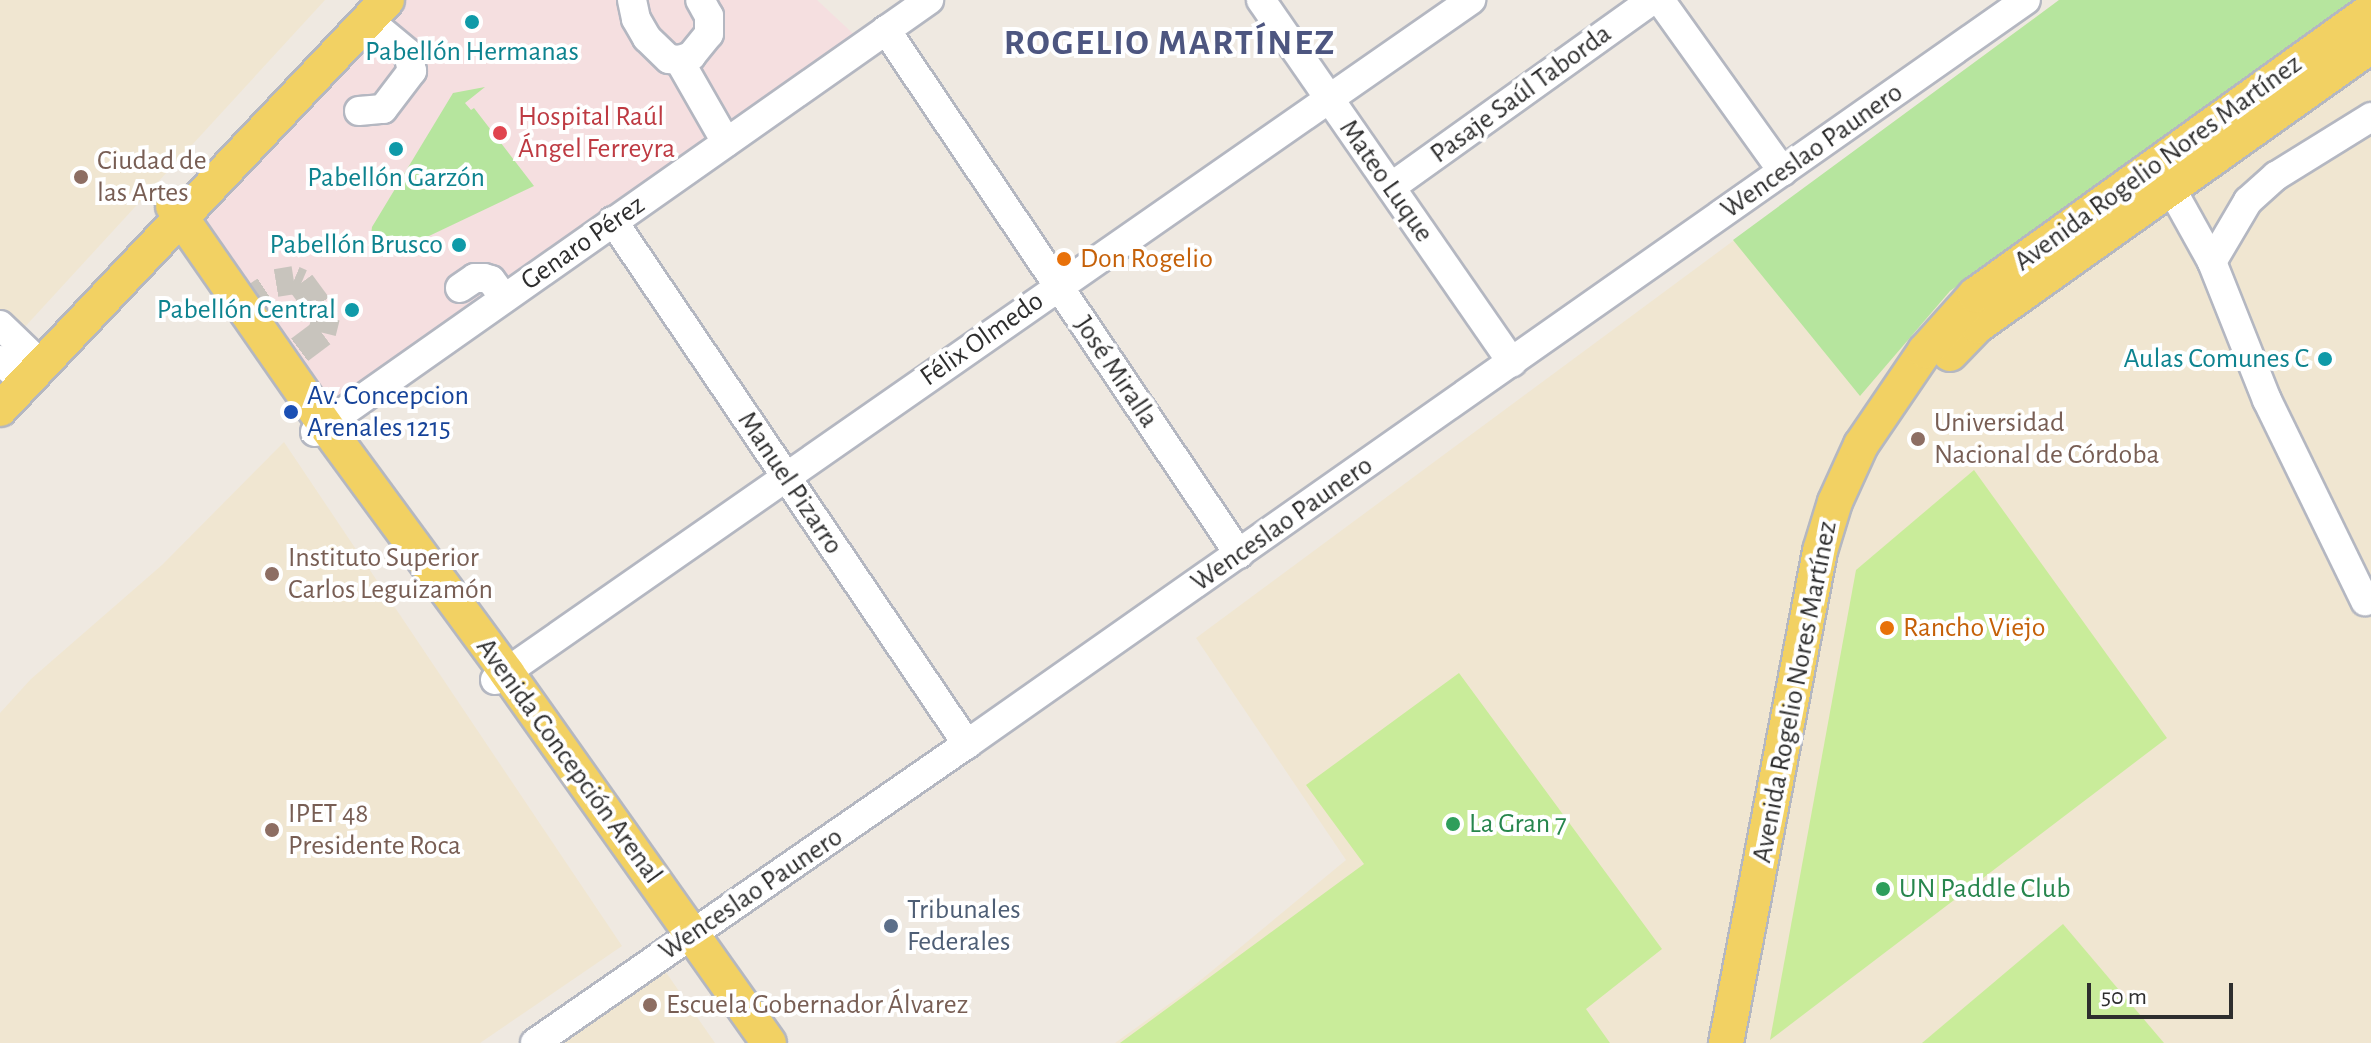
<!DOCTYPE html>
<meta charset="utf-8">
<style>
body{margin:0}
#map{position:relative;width:2371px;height:1043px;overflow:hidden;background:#efe9e1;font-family:"Alegreya Sans",sans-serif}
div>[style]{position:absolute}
.education>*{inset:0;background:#f0e6d1}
.medical>*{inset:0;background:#f5dfe0}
.green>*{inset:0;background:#b6e59e}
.pitch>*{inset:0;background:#c9ec9a}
.minor-tunnel>*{height:28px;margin-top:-14px;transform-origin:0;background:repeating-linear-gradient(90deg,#c8c4bd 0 28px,transparent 0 42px)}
.roads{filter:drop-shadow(2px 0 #b4b7c1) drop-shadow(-2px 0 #b4b7c1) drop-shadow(0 2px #b4b7c1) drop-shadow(0 -2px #b4b7c1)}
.minor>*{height:28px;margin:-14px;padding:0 14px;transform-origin:14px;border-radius:14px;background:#fff}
.major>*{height:34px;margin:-17px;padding:0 17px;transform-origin:17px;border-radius:17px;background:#f2d163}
.dots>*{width:22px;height:22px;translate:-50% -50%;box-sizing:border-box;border:4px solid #fff;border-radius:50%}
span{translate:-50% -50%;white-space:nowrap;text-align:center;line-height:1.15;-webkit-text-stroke:8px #fff;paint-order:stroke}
.culture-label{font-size:28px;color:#0d838f}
.right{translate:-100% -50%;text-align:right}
.street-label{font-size:28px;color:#2e2e2e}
.health-label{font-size:28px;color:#be3a42}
.left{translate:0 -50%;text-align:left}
.education-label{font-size:28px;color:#785e54}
.food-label{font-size:28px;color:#c56008}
.transit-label{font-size:28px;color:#164399}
.leisure-label{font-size:28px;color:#27864d}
.service-label{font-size:28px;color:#4e5e75}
.district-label{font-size:36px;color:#4d5680;font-weight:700;letter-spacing:2px}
.scale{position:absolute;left:2087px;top:983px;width:146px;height:36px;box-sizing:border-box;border:4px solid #2e2e2e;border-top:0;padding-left:10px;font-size:24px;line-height:28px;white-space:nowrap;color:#2e2e2e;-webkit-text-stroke:6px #fff;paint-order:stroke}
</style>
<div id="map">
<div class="education">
<div style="clip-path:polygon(0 0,325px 0,0 354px)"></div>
<div style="clip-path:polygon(2059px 0,2359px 0,2371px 16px,2371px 1043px,1115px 1043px,1190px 989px,1346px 860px,1196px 638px)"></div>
<div style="clip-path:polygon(284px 442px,622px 946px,480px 1043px,0 1043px,0 713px,31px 679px,162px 565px)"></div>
<div style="clip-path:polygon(663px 968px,715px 1043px,560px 1043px)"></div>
</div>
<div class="medical">
<div style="clip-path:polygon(398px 0,817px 0,861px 41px,317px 421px,183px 225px)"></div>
</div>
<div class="green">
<div style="clip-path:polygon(2059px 0,2352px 0,2356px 6px,1950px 291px,1860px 396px,1733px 240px)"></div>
<div style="clip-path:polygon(485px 87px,465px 103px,471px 110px,474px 108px,534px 186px,389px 255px,371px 235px,372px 227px,453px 93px)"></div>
</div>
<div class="pitch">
<div style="clip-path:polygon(1974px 470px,2167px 738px,1770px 1040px,1856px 570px)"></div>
<div style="clip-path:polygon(1459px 673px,1662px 949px,1586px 1009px,1610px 1043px,1120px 1043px,1364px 864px,1306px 785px)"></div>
<div style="clip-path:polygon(2063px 924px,2164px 1043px,1922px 1043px)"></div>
</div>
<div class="minor-tunnel">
<div style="left:242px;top:306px;width:41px;rotate:-34.1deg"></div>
<div style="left:276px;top:283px;width:18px;rotate:-9deg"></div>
<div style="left:294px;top:280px;width:8px;rotate:23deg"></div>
<div style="left:301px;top:283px;width:42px;rotate:53.7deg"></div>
<div style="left:326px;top:317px;width:16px;rotate:104deg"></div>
<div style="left:322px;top:333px;width:50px;rotate:143.1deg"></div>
</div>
<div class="roads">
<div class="minor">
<div style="left:632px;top:0;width:19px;rotate:78deg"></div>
<div style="left:636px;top:19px;width:22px;rotate:60deg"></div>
<div style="left:647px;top:38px;width:30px;rotate:44deg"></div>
<div style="left:669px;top:59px;width:10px;rotate:6deg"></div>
<div style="left:679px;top:60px;width:13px;rotate:-18deg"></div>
<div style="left:691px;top:56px;width:28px;rotate:-51deg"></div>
<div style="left:709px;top:34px;width:18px;rotate:-90deg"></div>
<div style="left:709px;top:16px;width:18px;rotate:-119deg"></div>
<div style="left:1261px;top:0;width:441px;rotate:55.3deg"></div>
<div style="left:1660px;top:0;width:211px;rotate:54.4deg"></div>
<div style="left:886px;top:30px;width:632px;rotate:56.03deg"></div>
<div style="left:679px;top:60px;width:95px;rotate:60.2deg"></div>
<div style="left:359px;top:111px;width:24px;rotate:-5deg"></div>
<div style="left:383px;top:109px;width:48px;rotate:-52.7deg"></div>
<div style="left:412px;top:71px;width:18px;rotate:-103deg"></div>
<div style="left:408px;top:53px;width:52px;rotate:-140.5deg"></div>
<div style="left:2162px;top:172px;width:103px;rotate:60.9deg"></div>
<div style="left:2212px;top:262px;width:149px;rotate:68.3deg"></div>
<div style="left:2267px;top:400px;width:224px;rotate:64deg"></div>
<div style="left:1391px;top:187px;width:321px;rotate:-35.6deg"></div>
<div style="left:613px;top:221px;width:632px;rotate:55.91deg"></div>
<div style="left:2212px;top:262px;width:71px;rotate:-59.5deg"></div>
<div style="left:2248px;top:201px;width:38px;rotate:-42deg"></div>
<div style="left:2276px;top:176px;width:112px;rotate:-31.8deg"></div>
<div style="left:460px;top:288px;width:18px;rotate:-34deg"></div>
<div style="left:475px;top:278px;width:9px"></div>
<div style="left:484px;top:278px;width:7px;rotate:16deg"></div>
<div style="left:491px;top:280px;width:22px;rotate:54deg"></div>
<div style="left:0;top:325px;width:42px;rotate:44deg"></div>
<div style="left:0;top:360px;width:18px;rotate:43deg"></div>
<div style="left:315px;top:432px;width:751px;rotate:-35.13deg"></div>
<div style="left:495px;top:680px;width:1190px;rotate:-34.87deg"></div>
<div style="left:535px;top:1043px;width:525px;rotate:-34.69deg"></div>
<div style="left:967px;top:744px;width:1294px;rotate:-35.09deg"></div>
</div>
<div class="major">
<div style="left:173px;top:206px;width:267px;rotate:55.2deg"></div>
<div style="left:325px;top:425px;width:308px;rotate:53.7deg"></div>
<div style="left:507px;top:673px;width:453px;rotate:54.7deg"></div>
<div style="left:1950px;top:354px;width:39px;rotate:-46deg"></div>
<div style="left:1977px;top:326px;width:483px;rotate:-35.4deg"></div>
<div style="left:0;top:409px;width:563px;rotate:-46.58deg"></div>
<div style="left:1726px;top:1043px;width:501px;rotate:-79.18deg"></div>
<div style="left:1820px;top:551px;width:51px;rotate:-73deg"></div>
<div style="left:1835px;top:502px;width:63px;rotate:-65.5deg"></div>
<div style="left:1861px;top:445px;width:114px;rotate:-55.8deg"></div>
<div style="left:1925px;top:351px;width:75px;rotate:-48.2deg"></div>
<div style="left:1975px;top:295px;width:488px;rotate:-35.7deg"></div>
</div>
</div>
<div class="dots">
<div style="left:472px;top:22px;background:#0f9aa8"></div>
<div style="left:500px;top:133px;background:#e0444e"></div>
<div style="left:396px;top:149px;background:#0f9aa8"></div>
<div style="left:81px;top:177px;background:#8d6e63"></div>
<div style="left:459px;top:245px;background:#0f9aa8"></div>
<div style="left:1064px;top:259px;background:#e8710a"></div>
<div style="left:352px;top:310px;background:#0f9aa8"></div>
<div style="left:2325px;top:359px;background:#0f9aa8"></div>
<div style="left:291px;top:412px;background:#1a4fb4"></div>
<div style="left:1918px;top:439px;background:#8d6e63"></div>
<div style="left:272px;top:574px;background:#8d6e63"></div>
<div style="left:1887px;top:628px;background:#e8710a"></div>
<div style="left:1453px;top:824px;background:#2e9e5b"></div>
<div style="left:272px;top:830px;background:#8d6e63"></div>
<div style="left:1883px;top:889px;background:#2e9e5b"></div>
<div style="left:891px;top:926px;background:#5c6f8a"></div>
<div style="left:650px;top:1005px;background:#8d6e63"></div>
</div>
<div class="culture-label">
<span style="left:472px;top:52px">Pabellón Hermanas</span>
<span style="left:396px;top:178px">Pabellón Garzón</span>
<span class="right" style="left:443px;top:245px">Pabellón Brusco</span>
<span class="right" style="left:336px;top:310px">Pabellón Central</span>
<span class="right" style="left:2309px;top:359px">Aulas Comunes C</span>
</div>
<div class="street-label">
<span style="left:1521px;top:94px;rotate:-36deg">Pasaje Saúl Taborda</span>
<span style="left:1812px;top:151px;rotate:-35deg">Wenceslao Paunero</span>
<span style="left:2158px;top:163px;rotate:-36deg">Avenida Rogelio Nores Martínez</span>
<span style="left:1386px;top:181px;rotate:55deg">Mateo Luque</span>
<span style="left:583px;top:243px;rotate:-35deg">Genaro Pérez</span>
<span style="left:982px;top:339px;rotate:-35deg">Félix Olmedo</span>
<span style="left:1116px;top:372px;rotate:56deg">José Miralla</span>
<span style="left:790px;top:483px;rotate:56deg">Manuel Pizarro</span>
<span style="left:1282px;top:524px;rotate:-35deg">Wenceslao Paunero</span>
<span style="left:1795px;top:692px;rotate:-79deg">Avenida Rogelio Nores Martínez</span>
<span style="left:569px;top:761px;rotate:54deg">Avenida Concepción Arenal</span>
<span style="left:751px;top:894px;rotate:-34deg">Wenceslao Paunero</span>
</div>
<div class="health-label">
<span class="left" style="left:518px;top:133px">Hospital Raúl<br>Ángel Ferreyra</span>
</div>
<div class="education-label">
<span class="left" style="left:97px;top:177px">Ciudad de<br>las Artes</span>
<span class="left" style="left:1934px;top:439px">Universidad<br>Nacional de Córdoba</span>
<span class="left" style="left:288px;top:574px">Instituto Superior<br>Carlos Leguizamón</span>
<span class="left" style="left:288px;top:830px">IPET 48<br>Presidente Roca</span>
<span class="left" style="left:666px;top:1005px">Escuela Gobernador Álvarez</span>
</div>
<div class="food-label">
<span class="left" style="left:1080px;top:259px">Don Rogelio</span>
<span class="left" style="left:1903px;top:628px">Rancho Viejo</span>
</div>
<div class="transit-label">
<span class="left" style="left:307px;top:412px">Av. Concepcion<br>Arenales 1215</span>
</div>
<div class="leisure-label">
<span class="left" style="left:1469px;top:824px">La Gran 7</span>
<span class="left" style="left:1899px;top:889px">UN Paddle Club</span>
</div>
<div class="service-label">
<span class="left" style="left:907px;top:926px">Tribunales<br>Federales</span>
</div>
<div class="district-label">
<span style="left:1170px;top:44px">ROGELIO MARTÍNEZ</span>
</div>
<div class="scale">50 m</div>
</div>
